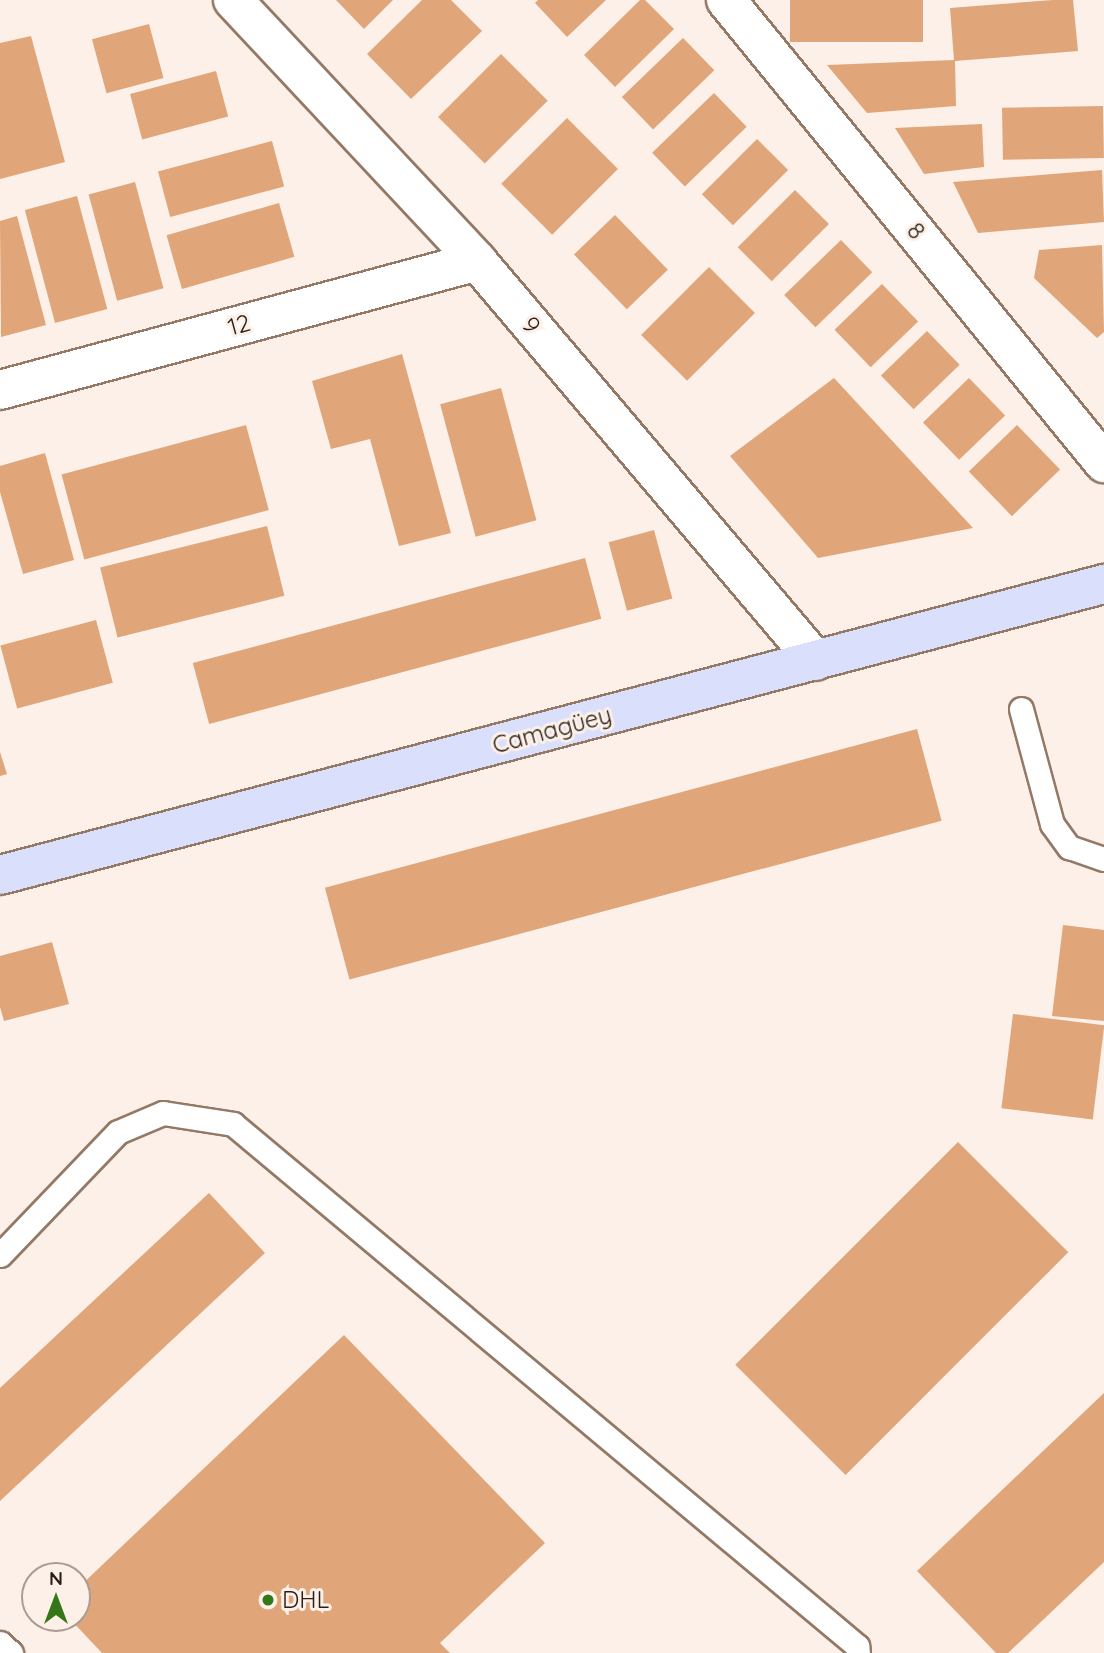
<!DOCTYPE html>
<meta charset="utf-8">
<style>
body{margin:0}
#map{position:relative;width:1104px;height:1653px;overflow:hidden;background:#fcf0e8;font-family:Quicksand,sans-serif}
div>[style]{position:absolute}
.building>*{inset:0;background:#e0a579;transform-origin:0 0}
.roads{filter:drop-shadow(2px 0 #937966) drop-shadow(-2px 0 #937966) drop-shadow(0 2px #937966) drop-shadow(0 -2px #937966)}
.lane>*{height:23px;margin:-11.5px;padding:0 11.5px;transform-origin:11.5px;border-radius:11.5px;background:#fff}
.street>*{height:38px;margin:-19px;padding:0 19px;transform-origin:19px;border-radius:19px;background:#fff}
.secondary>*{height:38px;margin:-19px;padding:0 19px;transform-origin:19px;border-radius:19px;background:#dae0fb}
.dots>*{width:19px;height:19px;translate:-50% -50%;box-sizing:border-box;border:4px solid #fcf0e8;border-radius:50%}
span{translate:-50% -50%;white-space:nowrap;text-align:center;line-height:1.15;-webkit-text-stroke:6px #fcf0e8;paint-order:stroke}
.street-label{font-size:24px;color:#291f17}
.poi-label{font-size:24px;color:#291f17}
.left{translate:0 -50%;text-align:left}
.north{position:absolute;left:21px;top:1562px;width:70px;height:70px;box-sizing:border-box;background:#fcf0e8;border:2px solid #a89c94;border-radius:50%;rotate:0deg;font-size:19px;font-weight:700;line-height:28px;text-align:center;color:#291f17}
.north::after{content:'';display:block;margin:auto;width:24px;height:32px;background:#337718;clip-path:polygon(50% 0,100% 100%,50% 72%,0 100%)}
</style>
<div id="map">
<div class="building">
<div style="clip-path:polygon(336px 0,393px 0,364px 29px)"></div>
<div style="clip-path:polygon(422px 0,451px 0,482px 31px,411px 99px,367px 54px)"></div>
<div style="clip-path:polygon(538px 0,606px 0,567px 37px,535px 3px)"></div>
<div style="clip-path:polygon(640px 0,645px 0,674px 29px,615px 87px,584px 55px)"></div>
<div style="left:790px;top:0;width:133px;height:42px"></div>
<div style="clip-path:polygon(1053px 0,1073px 0,1078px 51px,955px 61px,956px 106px,867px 113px,827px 65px,954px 60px,950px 8px)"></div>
<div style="left:149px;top:24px;width:56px;height:59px;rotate:75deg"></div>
<div style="clip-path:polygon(31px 36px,65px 162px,0 179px,0 43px)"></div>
<div style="left:683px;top:38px;width:45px;height:85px;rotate:46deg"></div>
<div style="left:501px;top:54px;width:66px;height:89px;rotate:45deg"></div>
<div style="left:216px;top:71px;width:47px;height:89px;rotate:75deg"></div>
<div style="left:714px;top:93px;width:47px;height:86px;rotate:46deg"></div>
<div style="left:1103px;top:106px;width:52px;height:101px;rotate:89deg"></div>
<div style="left:567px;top:118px;width:72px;height:93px;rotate:45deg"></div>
<div style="clip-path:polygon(982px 124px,984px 167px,924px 174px,895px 128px)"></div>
<div style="left:757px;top:139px;width:44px;height:78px;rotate:45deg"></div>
<div style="left:272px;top:141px;width:47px;height:118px;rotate:75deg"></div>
<div style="clip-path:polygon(1102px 170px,1104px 222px,978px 233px,953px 182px)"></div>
<div style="left:135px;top:182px;width:110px;height:48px;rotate:75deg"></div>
<div style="left:795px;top:190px;width:48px;height:81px;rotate:45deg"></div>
<div style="left:77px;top:196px;width:117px;height:54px;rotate:75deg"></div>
<div style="left:279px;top:203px;width:56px;height:117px;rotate:74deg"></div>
<div style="left:615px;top:215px;width:76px;height:57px;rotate:46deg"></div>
<div style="clip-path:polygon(17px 216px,46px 325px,1px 337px,0 221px)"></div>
<div style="left:841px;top:240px;width:45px;height:79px;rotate:46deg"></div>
<div style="clip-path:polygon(1102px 245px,1104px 332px,1097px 338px,1034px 278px,1039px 250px)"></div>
<div style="left:709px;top:267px;width:65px;height:96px;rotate:45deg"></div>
<div style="left:882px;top:284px;width:52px;height:66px;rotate:46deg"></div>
<div style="left:927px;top:331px;width:47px;height:64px;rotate:46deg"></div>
<div style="clip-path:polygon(402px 354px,451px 533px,399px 546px,370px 439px,331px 449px,312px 381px)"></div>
<div style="clip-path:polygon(834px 378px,973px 528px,818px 558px,730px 456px)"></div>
<div style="left:969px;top:378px;width:52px;height:64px;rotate:46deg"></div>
<div style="left:501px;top:388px;width:137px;height:63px;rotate:75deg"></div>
<div style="left:246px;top:425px;width:88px;height:191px;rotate:75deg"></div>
<div style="left:1017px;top:425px;width:62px;height:67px;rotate:46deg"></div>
<div style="clip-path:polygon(45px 453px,74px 560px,23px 574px,0 492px,0 466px)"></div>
<div style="left:267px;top:526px;width:72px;height:172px;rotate:76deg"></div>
<div style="left:654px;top:530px;width:71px;height:47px;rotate:75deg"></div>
<div style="left:585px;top:558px;width:63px;height:406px;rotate:75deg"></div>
<div style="left:96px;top:620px;width:65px;height:99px;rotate:75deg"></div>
<div style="left:917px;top:729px;width:95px;height:613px;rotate:75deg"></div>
<div style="clip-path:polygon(0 752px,7px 774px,0 776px)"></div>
<div style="clip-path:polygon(1063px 925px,1104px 930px,1104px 1021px,1052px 1016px)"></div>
<div style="clip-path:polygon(52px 942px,69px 1004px,4px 1021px,0 1007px,0 956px)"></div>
<div style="left:1013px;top:1014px;width:92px;height:95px;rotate:7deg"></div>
<div style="left:958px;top:1142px;width:156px;height:315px;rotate:45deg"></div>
<div style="clip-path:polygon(209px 1193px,265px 1253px,0 1501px,0 1388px)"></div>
<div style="clip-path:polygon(344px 1335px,545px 1543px,440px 1643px,450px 1653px,102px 1653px,69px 1618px,77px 1618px,77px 1589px)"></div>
<div style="clip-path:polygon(1104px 1393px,1104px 1562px,1008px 1653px,996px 1653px,917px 1571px)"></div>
</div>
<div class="roads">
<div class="lane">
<div style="left:1021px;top:709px;width:119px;rotate:74.9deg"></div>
<div style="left:1052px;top:824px;width:29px;rotate:54deg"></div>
<div style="left:1069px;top:847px;width:37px;rotate:19deg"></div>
<div style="left:0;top:1255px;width:170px;rotate:-46.2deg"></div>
<div style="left:118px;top:1132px;width:49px;rotate:-22.9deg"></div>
<div style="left:163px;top:1113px;width:71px;rotate:8.9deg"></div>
<div style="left:233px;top:1124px;width:814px;rotate:39.91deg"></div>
<div style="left:857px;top:1646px;width:7px;rotate:82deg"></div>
<div style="left:0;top:1643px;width:15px;rotate:42deg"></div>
</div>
<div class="street">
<div style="left:233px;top:0;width:357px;rotate:46.9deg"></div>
<div style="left:477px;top:261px;width:524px;rotate:49.72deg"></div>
<div style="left:726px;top:0;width:598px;rotate:50.77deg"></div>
<div style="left:0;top:390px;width:494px;rotate:-15.1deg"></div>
</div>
<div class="secondary">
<div style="left:0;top:875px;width:1142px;rotate:-14.77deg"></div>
</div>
</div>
<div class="dots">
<div style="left:268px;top:1600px;background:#337718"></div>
</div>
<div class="street-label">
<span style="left:916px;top:231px;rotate:51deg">8</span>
<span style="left:239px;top:325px;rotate:-15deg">12</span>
<span style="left:531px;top:325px;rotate:50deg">9</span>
<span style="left:552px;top:730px;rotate:-15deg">Camagüey</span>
</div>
<div class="poi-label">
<span class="left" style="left:282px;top:1600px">DHL</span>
</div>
<div class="north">N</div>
</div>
